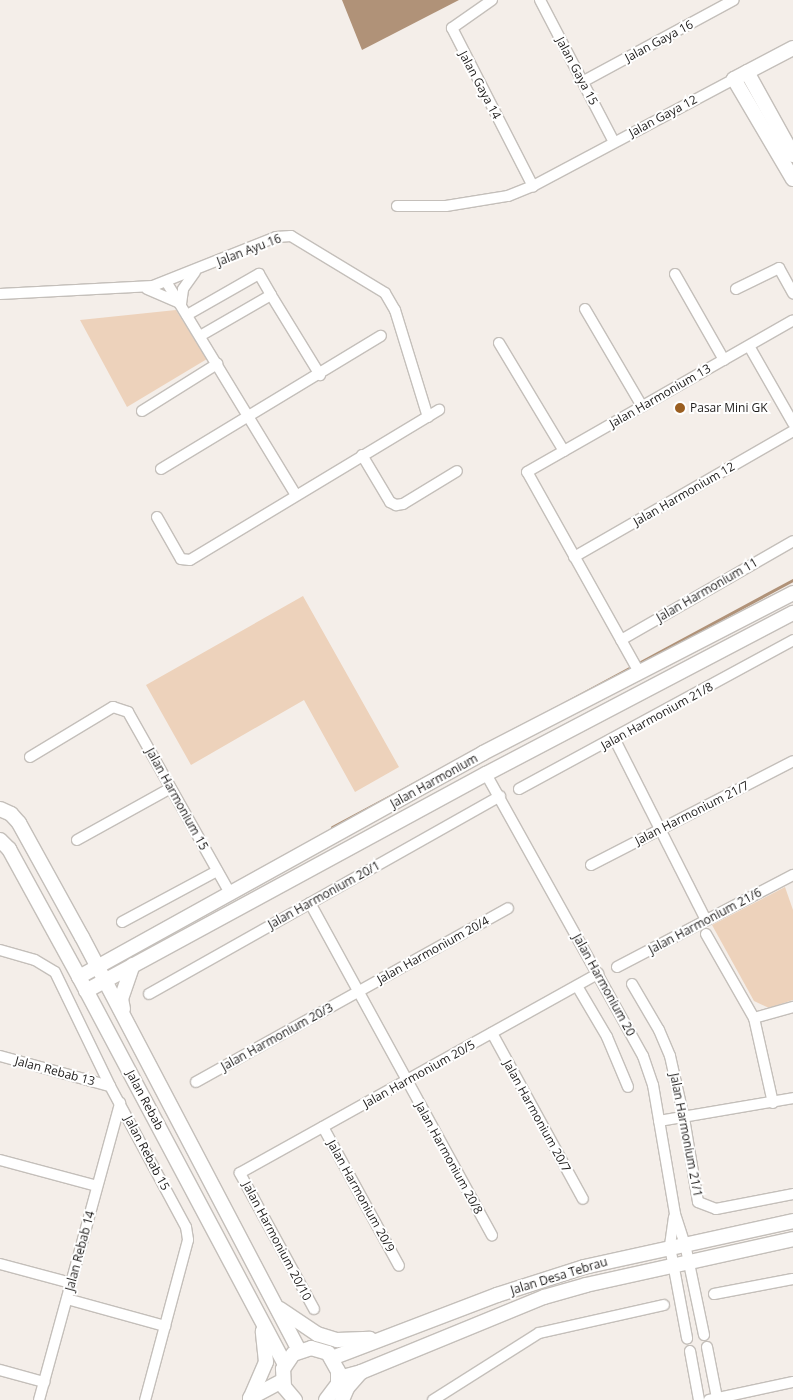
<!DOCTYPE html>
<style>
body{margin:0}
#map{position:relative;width:793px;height:1400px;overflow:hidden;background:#f4eee9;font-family:"Open Sans",sans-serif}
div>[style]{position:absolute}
.green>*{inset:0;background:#edd2bb}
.water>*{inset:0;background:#b09278}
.stream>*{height:3px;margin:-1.5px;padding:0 1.5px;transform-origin:1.5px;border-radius:1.5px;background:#b09278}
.roads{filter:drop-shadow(1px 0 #c4bfba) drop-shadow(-1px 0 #c4bfba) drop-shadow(0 1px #c4bfba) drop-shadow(0 -1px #c4bfba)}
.street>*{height:10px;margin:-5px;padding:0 5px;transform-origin:5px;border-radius:5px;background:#fff}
.secondary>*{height:14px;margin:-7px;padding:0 7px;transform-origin:7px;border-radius:7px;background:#fff}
.dots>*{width:14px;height:14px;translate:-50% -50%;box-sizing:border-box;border:2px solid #fff;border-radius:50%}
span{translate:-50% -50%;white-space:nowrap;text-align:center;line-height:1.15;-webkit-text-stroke:4px #fff;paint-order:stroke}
.street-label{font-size:12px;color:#1d1b1a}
.poi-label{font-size:12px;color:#1d1b1a}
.left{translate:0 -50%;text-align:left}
</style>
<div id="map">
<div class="green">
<div style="clip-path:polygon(176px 310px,207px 359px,127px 407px,80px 320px)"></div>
<div style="clip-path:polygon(303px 596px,399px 767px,355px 792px,304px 700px,191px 765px,146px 685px)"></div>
<div style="clip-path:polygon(785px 887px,793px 910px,793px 1000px,769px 1008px,754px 1001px,712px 925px)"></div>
</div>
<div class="water">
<div style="clip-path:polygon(342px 0,459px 0,362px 50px)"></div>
</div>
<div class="stream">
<div style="left:529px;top:722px;width:300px;rotate:-28.3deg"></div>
<div style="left:332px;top:827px;width:117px;rotate:-28.1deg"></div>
</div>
<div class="roads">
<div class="street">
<div style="left:492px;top:0;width:49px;rotate:145deg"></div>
<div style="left:452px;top:28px;width:178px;rotate:62.9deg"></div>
<div style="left:540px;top:0;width:160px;rotate:62.5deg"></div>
<div style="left:584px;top:81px;width:170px;rotate:-28.4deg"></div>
<div style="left:397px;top:206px;width:49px"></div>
<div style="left:446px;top:206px;width:63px;rotate:-9.2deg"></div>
<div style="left:508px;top:196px;width:27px;rotate:-22deg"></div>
<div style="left:533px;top:186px;width:228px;rotate:-28deg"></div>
<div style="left:675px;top:274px;width:99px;rotate:60.3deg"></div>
<div style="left:167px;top:283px;width:248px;rotate:58.7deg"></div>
<div style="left:147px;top:289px;width:34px;rotate:23deg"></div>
<div style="left:736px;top:289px;width:48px;rotate:-26deg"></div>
<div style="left:779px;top:268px;width:29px;rotate:61deg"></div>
<div style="left:0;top:294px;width:153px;rotate:-3deg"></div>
<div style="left:153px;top:286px;width:132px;rotate:-21.7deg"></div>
<div style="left:276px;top:237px;width:15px;rotate:-4deg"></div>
<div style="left:291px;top:236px;width:110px;rotate:31.2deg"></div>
<div style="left:385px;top:293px;width:20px;rotate:60deg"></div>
<div style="left:395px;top:310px;width:112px;rotate:72.9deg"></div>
<div style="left:271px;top:295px;width:94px;rotate:58.5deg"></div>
<div style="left:181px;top:304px;width:15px;rotate:-82deg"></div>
<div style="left:183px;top:289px;width:21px;rotate:-55deg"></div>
<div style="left:585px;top:309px;width:113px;rotate:59.6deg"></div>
<div style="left:187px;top:315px;width:83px;rotate:-29.7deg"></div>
<div style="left:259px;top:274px;width:24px;rotate:60deg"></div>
<div style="left:271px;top:295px;width:82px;rotate:150deg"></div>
<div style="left:499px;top:343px;width:126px;rotate:59deg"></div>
<div style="left:749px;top:346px;width:89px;rotate:60.3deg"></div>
<div style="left:142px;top:411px;width:89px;rotate:-32.1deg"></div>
<div style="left:362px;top:455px;width:55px;rotate:59.2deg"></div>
<div style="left:390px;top:502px;width:7px;rotate:27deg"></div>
<div style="left:396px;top:505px;width:7px;rotate:-8deg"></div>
<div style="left:403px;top:504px;width:63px;rotate:-31.4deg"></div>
<div style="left:161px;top:469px;width:257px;rotate:-31.2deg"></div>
<div style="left:157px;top:517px;width:48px;rotate:60.3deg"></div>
<div style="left:181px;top:559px;width:9px;rotate:6deg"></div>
<div style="left:190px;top:560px;width:291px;rotate:-31.1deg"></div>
<div style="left:574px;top:557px;width:253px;rotate:-29.9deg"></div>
<div style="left:621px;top:640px;width:198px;rotate:-29.9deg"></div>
<div style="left:639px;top:672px;width:229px;rotate:-119.2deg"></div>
<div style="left:527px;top:472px;width:306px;rotate:-29.7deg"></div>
<div style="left:615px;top:740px;width:202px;rotate:63.2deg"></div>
<div style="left:30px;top:757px;width:97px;rotate:-31.1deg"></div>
<div style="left:113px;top:707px;width:16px;rotate:18deg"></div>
<div style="left:128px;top:712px;width:208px;rotate:60.6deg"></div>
<div style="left:486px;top:774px;width:323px;rotate:60.9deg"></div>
<div style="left:643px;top:1056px;width:31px;rotate:71deg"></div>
<div style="left:653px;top:1085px;width:131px;rotate:80.3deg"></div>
<div style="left:675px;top:1214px;width:32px;rotate:72deg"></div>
<div style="left:685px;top:1244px;width:93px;rotate:78.2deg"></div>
<div style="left:519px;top:789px;width:312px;rotate:-28.5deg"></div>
<div style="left:77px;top:840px;width:107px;rotate:-29deg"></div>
<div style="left:591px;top:865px;width:227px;rotate:-27.2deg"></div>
<div style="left:310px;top:903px;width:379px;rotate:61.3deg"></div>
<div style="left:122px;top:922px;width:108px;rotate:-28.2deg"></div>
<div style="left:706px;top:934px;width:97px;rotate:60.3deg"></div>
<div style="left:754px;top:1018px;width:87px;rotate:77.4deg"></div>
<div style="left:0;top:950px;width:36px;rotate:16deg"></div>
<div style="left:35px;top:960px;width:23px;rotate:31deg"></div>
<div style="left:55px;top:972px;width:127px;rotate:64.2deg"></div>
<div style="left:110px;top:1086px;width:160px;rotate:61.7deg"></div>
<div style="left:186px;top:1227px;width:13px;rotate:81deg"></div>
<div style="left:188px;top:1240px;width:166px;rotate:105deg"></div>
<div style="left:617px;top:967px;width:199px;rotate:-27.6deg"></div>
<div style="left:632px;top:984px;width:53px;rotate:59.6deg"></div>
<div style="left:659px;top:1030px;width:28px;rotate:67deg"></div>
<div style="left:670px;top:1056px;width:64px;rotate:77.3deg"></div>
<div style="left:684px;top:1118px;width:85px;rotate:80.5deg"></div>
<div style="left:698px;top:1202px;width:19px;rotate:21deg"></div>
<div style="left:716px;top:1209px;width:78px;rotate:-11deg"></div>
<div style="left:577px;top:986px;width:59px;rotate:59.5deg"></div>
<div style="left:607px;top:1037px;width:54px;rotate:67.2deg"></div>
<div style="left:149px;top:994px;width:403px;rotate:-29.4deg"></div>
<div style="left:754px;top:1018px;width:41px;rotate:-15.8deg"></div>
<div style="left:492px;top:1033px;width:189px;rotate:61.3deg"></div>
<div style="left:0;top:1056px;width:114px;rotate:15.3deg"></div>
<div style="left:196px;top:1082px;width:357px;rotate:-29.1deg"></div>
<div style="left:659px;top:1121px;width:136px;rotate:-9.7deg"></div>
<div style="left:323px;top:1127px;width:158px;rotate:61.3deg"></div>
<div style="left:0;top:1160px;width:100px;rotate:15deg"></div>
<div style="left:674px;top:1217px;width:30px;rotate:98deg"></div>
<div style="left:670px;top:1247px;width:93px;rotate:79.4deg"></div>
<div style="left:0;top:1264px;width:73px;rotate:15deg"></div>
<div style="left:714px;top:1294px;width:80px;rotate:-10.8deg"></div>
<div style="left:67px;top:1299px;width:102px;rotate:15.4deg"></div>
<div style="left:314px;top:1309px;width:155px;rotate:-118.6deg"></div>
<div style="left:240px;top:1173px;width:410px;rotate:-29.1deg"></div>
<div style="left:707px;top:1347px;width:52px;rotate:78.9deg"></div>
<div style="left:690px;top:1351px;width:50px;rotate:79.6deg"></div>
<div style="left:0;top:1370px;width:46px;rotate:15.3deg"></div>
<div style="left:39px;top:1400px;width:308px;rotate:-74.7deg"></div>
<div style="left:433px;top:1400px;width:125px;rotate:-32.3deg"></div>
<div style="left:539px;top:1333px;width:128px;rotate:-12.6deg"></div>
<div style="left:709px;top:1400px;width:86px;rotate:-12.1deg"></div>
</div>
<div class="secondary">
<div style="left:793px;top:48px;width:67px;rotate:152.3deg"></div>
<div style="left:734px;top:79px;width:116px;rotate:59.5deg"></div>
<div style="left:747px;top:72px;width:95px;rotate:61deg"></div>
<div style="left:0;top:809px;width:12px;rotate:24deg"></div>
<div style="left:11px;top:814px;width:12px;rotate:48deg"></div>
<div style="left:19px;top:823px;width:130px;rotate:61.1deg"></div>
<div style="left:82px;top:937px;width:467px;rotate:62.3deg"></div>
<div style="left:0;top:840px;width:13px;rotate:45deg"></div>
<div style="left:9px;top:849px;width:146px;rotate:61.3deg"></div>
<div style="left:79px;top:977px;width:438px;rotate:62deg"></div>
<div style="left:79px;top:977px;width:462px;rotate:-29deg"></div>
<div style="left:483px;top:753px;width:349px;rotate:-27.3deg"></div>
<div style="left:86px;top:991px;width:455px;rotate:-28.5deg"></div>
<div style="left:486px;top:774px;width:347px;rotate:-27.7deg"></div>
<div style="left:123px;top:1009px;width:10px;rotate:-101deg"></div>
<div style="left:121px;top:999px;width:36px;rotate:-71deg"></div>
<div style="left:280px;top:1309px;width:45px;rotate:34deg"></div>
<div style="left:317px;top:1334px;width:21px;rotate:17deg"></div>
<div style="left:337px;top:1340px;width:33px;rotate:-2deg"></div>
<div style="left:332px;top:1358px;width:177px;rotate:-20.9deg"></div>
<div style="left:497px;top:1295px;width:91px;rotate:-17.8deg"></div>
<div style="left:584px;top:1267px;width:214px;rotate:-12.4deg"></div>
<div style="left:339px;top:1378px;width:23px;rotate:-15deg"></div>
<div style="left:361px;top:1372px;width:198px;rotate:-22.3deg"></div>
<div style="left:544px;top:1297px;width:44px;rotate:-15.9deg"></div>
<div style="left:586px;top:1285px;width:212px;rotate:-12.5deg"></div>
<div style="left:250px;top:1398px;width:36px;rotate:-28deg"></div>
<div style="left:250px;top:1399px;width:40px;rotate:-66.6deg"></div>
<div style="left:266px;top:1362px;width:31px;rotate:-96deg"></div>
<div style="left:295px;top:1400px;width:17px;rotate:-130deg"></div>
<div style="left:284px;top:1387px;width:18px;rotate:-93deg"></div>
<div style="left:283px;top:1369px;width:18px;rotate:-56deg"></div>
<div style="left:293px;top:1354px;width:19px;rotate:-18deg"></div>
<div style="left:311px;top:1348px;width:18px;rotate:16deg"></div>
<div style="left:328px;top:1353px;width:21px;rotate:61deg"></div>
<div style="left:338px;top:1371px;width:13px;rotate:90deg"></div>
<div style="left:338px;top:1384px;width:20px;rotate:127deg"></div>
<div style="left:342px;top:1400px;width:13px;rotate:-67deg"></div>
<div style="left:347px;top:1388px;width:21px;rotate:-49deg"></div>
</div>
</div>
<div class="dots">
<div style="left:680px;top:408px;background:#9a5e20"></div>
</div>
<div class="street-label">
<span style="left:659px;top:41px;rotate:-28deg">Jalan Gaya 16</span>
<span style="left:577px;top:71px;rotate:62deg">Jalan Gaya 15</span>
<span style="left:480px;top:85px;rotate:62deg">Jalan Gaya 14</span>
<span style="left:663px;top:116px;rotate:-28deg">Jalan Gaya 12</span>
<span style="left:249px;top:250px;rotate:-21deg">Jalan Ayu 16</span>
<span style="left:660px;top:396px;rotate:-30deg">Jalan Harmonium 13</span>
<span style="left:684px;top:494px;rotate:-30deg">Jalan Harmonium 12</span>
<span style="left:707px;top:590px;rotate:-30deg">Jalan Harmonium 11</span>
<span style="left:657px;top:716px;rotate:-29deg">Jalan Harmonium 21/8</span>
<span style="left:434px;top:781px;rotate:-29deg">Jalan Harmonium</span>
<span style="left:177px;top:799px;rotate:61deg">Jalan Harmonium 15</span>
<span style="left:692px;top:813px;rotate:-27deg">Jalan Harmonium 21/7</span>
<span style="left:324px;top:895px;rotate:-29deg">Jalan Harmonium 20/1</span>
<span style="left:705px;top:921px;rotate:-28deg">Jalan Harmonium 21/6</span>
<span style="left:433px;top:950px;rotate:-29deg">Jalan Harmonium 20/4</span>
<span style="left:604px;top:985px;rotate:61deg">Jalan Harmonium 20</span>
<span style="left:277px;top:1037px;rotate:-29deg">Jalan Harmonium 20/3</span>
<span style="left:55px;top:1071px;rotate:15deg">Jalan Rebab 13</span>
<span style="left:419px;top:1074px;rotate:-29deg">Jalan Harmonium 20/5</span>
<span style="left:145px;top:1100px;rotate:62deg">Jalan Rebab</span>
<span style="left:537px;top:1116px;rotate:61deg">Jalan Harmonium 20/7</span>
<span style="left:686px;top:1135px;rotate:79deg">Jalan Harmonium 21/1</span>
<span style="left:147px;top:1153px;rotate:62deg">Jalan Rebab 15</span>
<span style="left:449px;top:1158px;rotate:61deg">Jalan Harmonium 20/8</span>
<span style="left:361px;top:1196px;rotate:61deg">Jalan Harmonium 20/9</span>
<span style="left:277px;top:1241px;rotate:62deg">Jalan Harmonium 20/10</span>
<span style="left:80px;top:1251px;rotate:-75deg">Jalan Rebab 14</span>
<span style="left:559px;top:1276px;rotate:-17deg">Jalan Desa Tebrau</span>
</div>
<div class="poi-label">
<span class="left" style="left:690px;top:408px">Pasar Mini GK</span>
</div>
</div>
